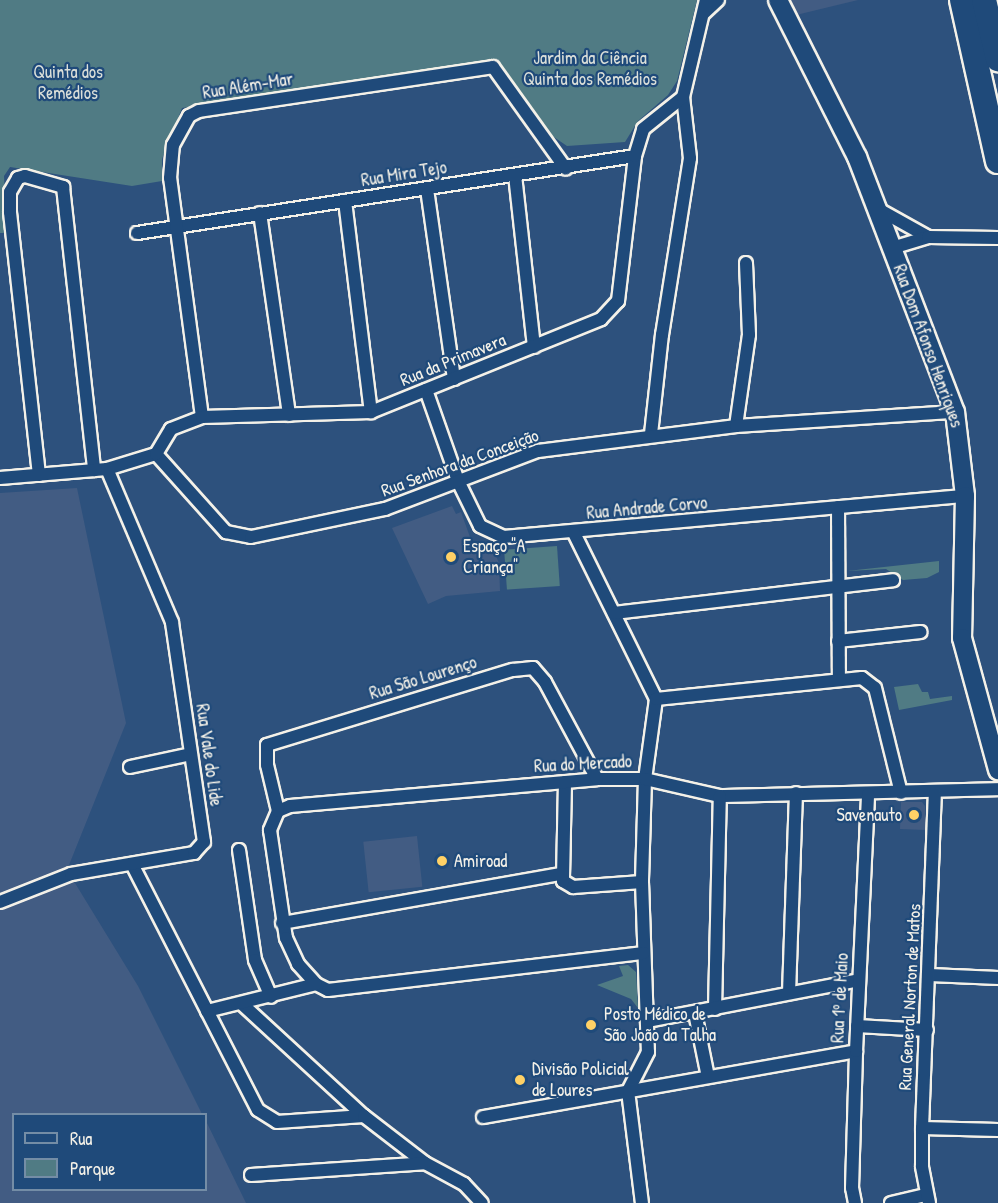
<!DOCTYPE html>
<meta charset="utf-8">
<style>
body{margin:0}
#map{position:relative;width:998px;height:1203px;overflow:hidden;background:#2d517d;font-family:"Patrick Hand",sans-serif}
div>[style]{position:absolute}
.built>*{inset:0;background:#425c83;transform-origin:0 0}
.green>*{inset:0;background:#507b84;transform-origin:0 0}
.roads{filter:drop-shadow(2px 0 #f4f1e8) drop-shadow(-2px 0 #f4f1e8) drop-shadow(0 2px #f4f1e8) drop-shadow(0 -2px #f4f1e8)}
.street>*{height:12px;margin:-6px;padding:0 6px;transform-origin:6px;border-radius:6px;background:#1f4a7a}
.secondary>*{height:18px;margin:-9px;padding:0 9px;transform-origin:9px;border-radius:9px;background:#1f4a7a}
.highway>*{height:24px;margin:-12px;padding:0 12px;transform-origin:12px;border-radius:12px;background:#1f4a7a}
.dots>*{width:16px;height:16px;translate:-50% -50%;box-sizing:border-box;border:3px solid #1f4a7a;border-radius:50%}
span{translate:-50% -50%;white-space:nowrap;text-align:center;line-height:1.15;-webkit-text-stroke:4.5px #1f4a7a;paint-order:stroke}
.park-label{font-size:18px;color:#dbdfd9}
.street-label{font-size:18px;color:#f4f1e8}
.poi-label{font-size:18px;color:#f4f1e8}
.left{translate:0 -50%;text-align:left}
.right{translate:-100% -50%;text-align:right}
.legend{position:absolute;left:12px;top:1113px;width:195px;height:78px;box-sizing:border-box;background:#1f4a7a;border:2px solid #748da6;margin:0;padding:8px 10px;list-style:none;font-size:18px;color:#f4f1e8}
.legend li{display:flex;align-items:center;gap:12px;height:30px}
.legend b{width:30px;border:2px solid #748da6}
</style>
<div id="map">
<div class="built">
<div style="clip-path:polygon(788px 0,858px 0,796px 15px)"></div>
<div style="clip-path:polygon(77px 488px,126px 723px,67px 870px,138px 986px,202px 1114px,14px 1114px,14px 1190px,206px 1190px,206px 1121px,246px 1203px,0 1203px,0 493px)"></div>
<div style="clip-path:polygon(452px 506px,456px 514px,461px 512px,475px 551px,491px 544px,499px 563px,500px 591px,446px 596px,428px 604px,392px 528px)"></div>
<div style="clip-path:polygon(901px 802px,922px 802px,925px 806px,926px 830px,900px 829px)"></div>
<div style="left:417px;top:836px;width:51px;height:54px;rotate:84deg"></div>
</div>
<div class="green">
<div style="clip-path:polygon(0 0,697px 0,677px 81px,668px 95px,638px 121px,625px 142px,567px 146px,548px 133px,497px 59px,182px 108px,162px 159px,162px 181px,132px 186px,10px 167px,4px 176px,7px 233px,0 233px)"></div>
<div style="left:557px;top:546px;width:40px;height:53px;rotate:86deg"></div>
<div style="clip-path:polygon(939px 561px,939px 572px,927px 578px,903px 580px,886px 569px,847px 571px)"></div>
<div style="clip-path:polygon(918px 684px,922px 692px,928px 692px,930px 699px,952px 696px,952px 700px,899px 710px,894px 687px)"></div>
<div style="clip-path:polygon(628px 965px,636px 972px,638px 1008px,631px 999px,597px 985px,623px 976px,619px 966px)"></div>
</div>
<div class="roads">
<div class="street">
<div style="left:704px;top:13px;width:19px;rotate:-43deg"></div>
<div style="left:515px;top:175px;width:173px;rotate:83.7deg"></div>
<div style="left:427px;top:189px;width:192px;rotate:81.9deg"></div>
<div style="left:345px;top:201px;width:213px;rotate:83deg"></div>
<div style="left:878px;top:209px;width:57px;rotate:29.2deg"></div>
<div style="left:260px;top:213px;width:204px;rotate:81.8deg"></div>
<div style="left:137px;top:233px;width:504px;rotate:-8.79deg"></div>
<div style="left:892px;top:248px;width:38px;rotate:-17deg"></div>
<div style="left:928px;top:237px;width:70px;rotate:0.8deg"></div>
<div style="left:426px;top:390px;width:96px;rotate:70.6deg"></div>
<div style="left:458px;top:481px;width:50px;rotate:63.9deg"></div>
<div style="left:480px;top:526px;width:26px;rotate:25deg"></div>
<div style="left:504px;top:537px;width:463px;rotate:-5.1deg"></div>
<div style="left:202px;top:417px;width:241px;rotate:-97.6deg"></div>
<div style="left:170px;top:178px;width:33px;rotate:-85deg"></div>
<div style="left:173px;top:145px;width:33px;rotate:-61deg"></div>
<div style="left:189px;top:116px;width:11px;rotate:-27deg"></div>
<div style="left:199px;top:111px;width:297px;rotate:-8.5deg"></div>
<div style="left:493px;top:67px;width:125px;rotate:54.4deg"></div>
<div style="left:736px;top:426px;width:92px;rotate:-81.9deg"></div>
<div style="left:749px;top:335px;width:72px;rotate:-92.4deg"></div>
<div style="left:651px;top:434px;width:100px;rotate:-83.7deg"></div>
<div style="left:662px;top:335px;width:179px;rotate:-81deg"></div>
<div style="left:690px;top:158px;width:61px;rotate:-96.5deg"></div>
<div style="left:156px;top:454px;width:105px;rotate:48.1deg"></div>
<div style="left:226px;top:532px;width:25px;rotate:11deg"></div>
<div style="left:251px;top:537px;width:137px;rotate:-11.8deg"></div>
<div style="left:385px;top:509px;width:164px;rotate:-20.8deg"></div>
<div style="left:538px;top:451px;width:200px;rotate:-7.2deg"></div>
<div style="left:736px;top:426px;width:219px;rotate:-3.7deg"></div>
<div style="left:39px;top:475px;width:265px;rotate:-96.3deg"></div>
<div style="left:10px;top:212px;width:20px;rotate:-90deg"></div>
<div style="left:10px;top:192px;width:16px;rotate:-60deg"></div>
<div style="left:18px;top:178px;width:7px;rotate:-16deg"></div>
<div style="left:25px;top:176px;width:40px;rotate:16deg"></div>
<div style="left:63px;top:187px;width:285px;rotate:83.7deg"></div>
<div style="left:0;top:478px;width:107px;rotate:-4.8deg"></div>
<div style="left:107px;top:469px;width:51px;rotate:-17deg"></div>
<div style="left:156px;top:454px;width:29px;rotate:-59deg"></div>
<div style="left:171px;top:429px;width:33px;rotate:-21deg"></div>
<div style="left:202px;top:417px;width:169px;rotate:-1.7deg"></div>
<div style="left:371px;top:412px;width:248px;rotate:-22deg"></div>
<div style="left:601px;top:319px;width:25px;rotate:-47deg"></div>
<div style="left:618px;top:301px;width:146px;rotate:-83.3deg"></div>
<div style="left:635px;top:156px;width:28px;rotate:-73deg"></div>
<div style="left:643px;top:129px;width:51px;rotate:-38.7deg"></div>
<div style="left:683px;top:97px;width:100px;rotate:-76.7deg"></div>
<div style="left:838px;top:507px;width:173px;rotate:89.7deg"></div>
<div style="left:574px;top:533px;width:185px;rotate:63.7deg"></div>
<div style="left:656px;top:699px;width:81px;rotate:97.8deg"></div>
<div style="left:645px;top:779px;width:103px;rotate:91.7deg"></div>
<div style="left:642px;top:882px;width:170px;rotate:88deg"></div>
<div style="left:648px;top:1052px;width:44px;rotate:117.1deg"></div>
<div style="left:614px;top:613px;width:281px;rotate:-6.7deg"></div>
<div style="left:838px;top:641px;width:83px;rotate:-6.2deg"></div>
<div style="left:656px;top:699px;width:207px;rotate:-5.8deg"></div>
<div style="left:862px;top:678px;width:16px;rotate:38deg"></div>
<div style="left:875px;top:688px;width:108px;rotate:76.1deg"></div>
<div style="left:130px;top:767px;width:62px;rotate:-12deg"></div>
<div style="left:565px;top:782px;width:99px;rotate:91.2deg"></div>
<div style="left:563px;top:881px;width:12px;rotate:31deg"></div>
<div style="left:573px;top:887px;width:69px;rotate:-4.1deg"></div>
<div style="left:278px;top:811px;width:13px;rotate:-23deg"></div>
<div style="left:290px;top:806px;width:308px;rotate:-5deg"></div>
<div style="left:597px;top:779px;width:48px"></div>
<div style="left:645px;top:779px;width:77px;rotate:12.8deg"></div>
<div style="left:720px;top:796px;width:278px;rotate:-1.4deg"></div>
<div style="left:278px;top:811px;width:21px;rotate:113deg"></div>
<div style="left:270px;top:830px;width:109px;rotate:81.6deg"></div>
<div style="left:286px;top:938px;width:29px;rotate:65deg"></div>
<div style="left:298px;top:964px;width:27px;rotate:48deg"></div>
<div style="left:316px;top:984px;width:13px;rotate:27deg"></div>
<div style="left:328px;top:990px;width:318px;rotate:-6.7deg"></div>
<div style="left:278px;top:811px;width:47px;rotate:-103.4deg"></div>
<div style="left:267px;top:765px;width:20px;rotate:-90deg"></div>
<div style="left:267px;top:745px;width:257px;rotate:-17deg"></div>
<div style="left:513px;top:670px;width:20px;rotate:-6deg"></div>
<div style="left:533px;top:668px;width:18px;rotate:49deg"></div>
<div style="left:545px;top:682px;width:110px;rotate:61.8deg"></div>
<div style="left:239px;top:850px;width:111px;rotate:81.7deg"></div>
<div style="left:255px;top:960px;width:40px;rotate:66.6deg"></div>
<div style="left:132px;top:864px;width:276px;rotate:62.9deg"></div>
<div style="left:258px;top:1110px;width:22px;rotate:32deg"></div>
<div style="left:277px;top:1122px;width:87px;rotate:-3.9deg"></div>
<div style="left:0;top:902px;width:76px;rotate:-21.5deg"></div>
<div style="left:71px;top:874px;width:125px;rotate:-9.7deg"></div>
<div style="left:194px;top:853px;width:15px;rotate:-48deg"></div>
<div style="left:204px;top:842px;width:222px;rotate:-98.3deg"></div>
<div style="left:172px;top:622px;width:166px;rotate:-113deg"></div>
<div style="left:282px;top:923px;width:283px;rotate:-10deg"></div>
<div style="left:930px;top:975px;width:68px;rotate:2.5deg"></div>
<div style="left:789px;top:993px;width:200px;rotate:-88deg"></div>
<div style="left:242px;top:1004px;width:166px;rotate:42.6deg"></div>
<div style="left:364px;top:1116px;width:77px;rotate:37.6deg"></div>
<div style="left:425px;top:1163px;width:44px;rotate:28.3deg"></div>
<div style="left:464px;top:1184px;width:26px;rotate:47deg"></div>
<div style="left:715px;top:1009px;width:213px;rotate:-88.7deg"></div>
<div style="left:207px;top:1011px;width:112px;rotate:-13.9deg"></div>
<div style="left:695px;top:1013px;width:65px;rotate:78.5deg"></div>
<div style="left:647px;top:1021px;width:216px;rotate:-10.9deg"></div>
<div style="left:857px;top:1026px;width:70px;rotate:3.3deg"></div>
<div style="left:628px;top:1091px;width:113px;rotate:82.9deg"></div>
<div style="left:483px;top:1117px;width:379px;rotate:-10deg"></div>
<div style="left:922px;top:1128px;width:76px;rotate:1.5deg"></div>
<div style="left:251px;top:1175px;width:174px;rotate:-3.9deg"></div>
<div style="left:855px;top:1203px;width:15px;rotate:-101deg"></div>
<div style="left:852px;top:1188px;width:137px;rotate:-88.3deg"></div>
<div style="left:856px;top:1051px;width:257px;rotate:-87.3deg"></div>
<div style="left:891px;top:1203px;width:36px;rotate:-13deg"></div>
<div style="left:929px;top:1203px;width:38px;rotate:-101deg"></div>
<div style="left:922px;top:1166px;width:38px;rotate:-90deg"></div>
<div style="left:922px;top:1128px;width:335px;rotate:-87.8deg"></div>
</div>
<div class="secondary">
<div style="left:778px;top:0;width:176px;rotate:63.3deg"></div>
<div style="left:857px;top:157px;width:273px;rotate:69deg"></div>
<div style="left:955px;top:412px;width:85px;rotate:83.2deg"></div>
<div style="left:965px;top:496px;width:142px;rotate:91.2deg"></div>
<div style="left:962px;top:638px;width:137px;rotate:74.7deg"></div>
</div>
<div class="highway">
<div style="left:962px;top:0;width:165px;rotate:77.4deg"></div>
<div style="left:984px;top:0;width:61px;rotate:76.7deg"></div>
</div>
</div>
<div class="dots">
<div style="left:451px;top:557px;background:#ffd166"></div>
<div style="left:914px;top:815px;background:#ffd166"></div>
<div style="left:442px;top:861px;background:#ffd166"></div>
<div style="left:591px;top:1025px;background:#ffd166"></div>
<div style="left:520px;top:1080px;background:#ffd166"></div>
</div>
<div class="park-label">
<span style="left:590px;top:69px">Jardim da Ciência<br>Quinta dos Remédios</span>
<span style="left:68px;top:83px">Quinta dos<br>Remédios</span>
</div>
<div class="street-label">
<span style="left:248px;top:86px;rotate:-9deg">Rua Além-Mar</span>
<span style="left:404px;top:174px;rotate:-9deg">Rua Mira Tejo</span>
<span style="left:928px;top:346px;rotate:70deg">Rua Dom Afonso Henriques</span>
<span style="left:453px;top:360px;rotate:-22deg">Rua da Primavera</span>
<span style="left:460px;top:463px;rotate:-20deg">Rua Senhora da Conceição</span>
<span style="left:647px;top:508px;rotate:-5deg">Rua Andrade Corvo</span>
<span style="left:423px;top:678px;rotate:-17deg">Rua São Lourenço</span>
<span style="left:209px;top:755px;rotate:82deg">Rua Vale do Lide</span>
<span style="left:583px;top:764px;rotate:-3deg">Rua do Mercado</span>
<span style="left:910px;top:997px;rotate:-87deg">Rua General Norton de Matos</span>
<span style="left:840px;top:998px;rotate:-87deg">Rua 1º de Maio</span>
</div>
<div class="poi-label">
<span class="left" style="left:463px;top:557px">Espaço "A<br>Criança"</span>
<span class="right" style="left:902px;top:815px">Savenauto</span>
<span class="left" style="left:454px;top:861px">Amiroad</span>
<span class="left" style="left:604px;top:1025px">Posto Médico de<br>São João da Talha</span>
<span class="left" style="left:532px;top:1080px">Divisão Policial<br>de Loures</span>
</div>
<ul class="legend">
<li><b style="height:8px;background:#1f4a7a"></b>Rua</li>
<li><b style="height:16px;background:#507b84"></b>Parque</li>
</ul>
</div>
